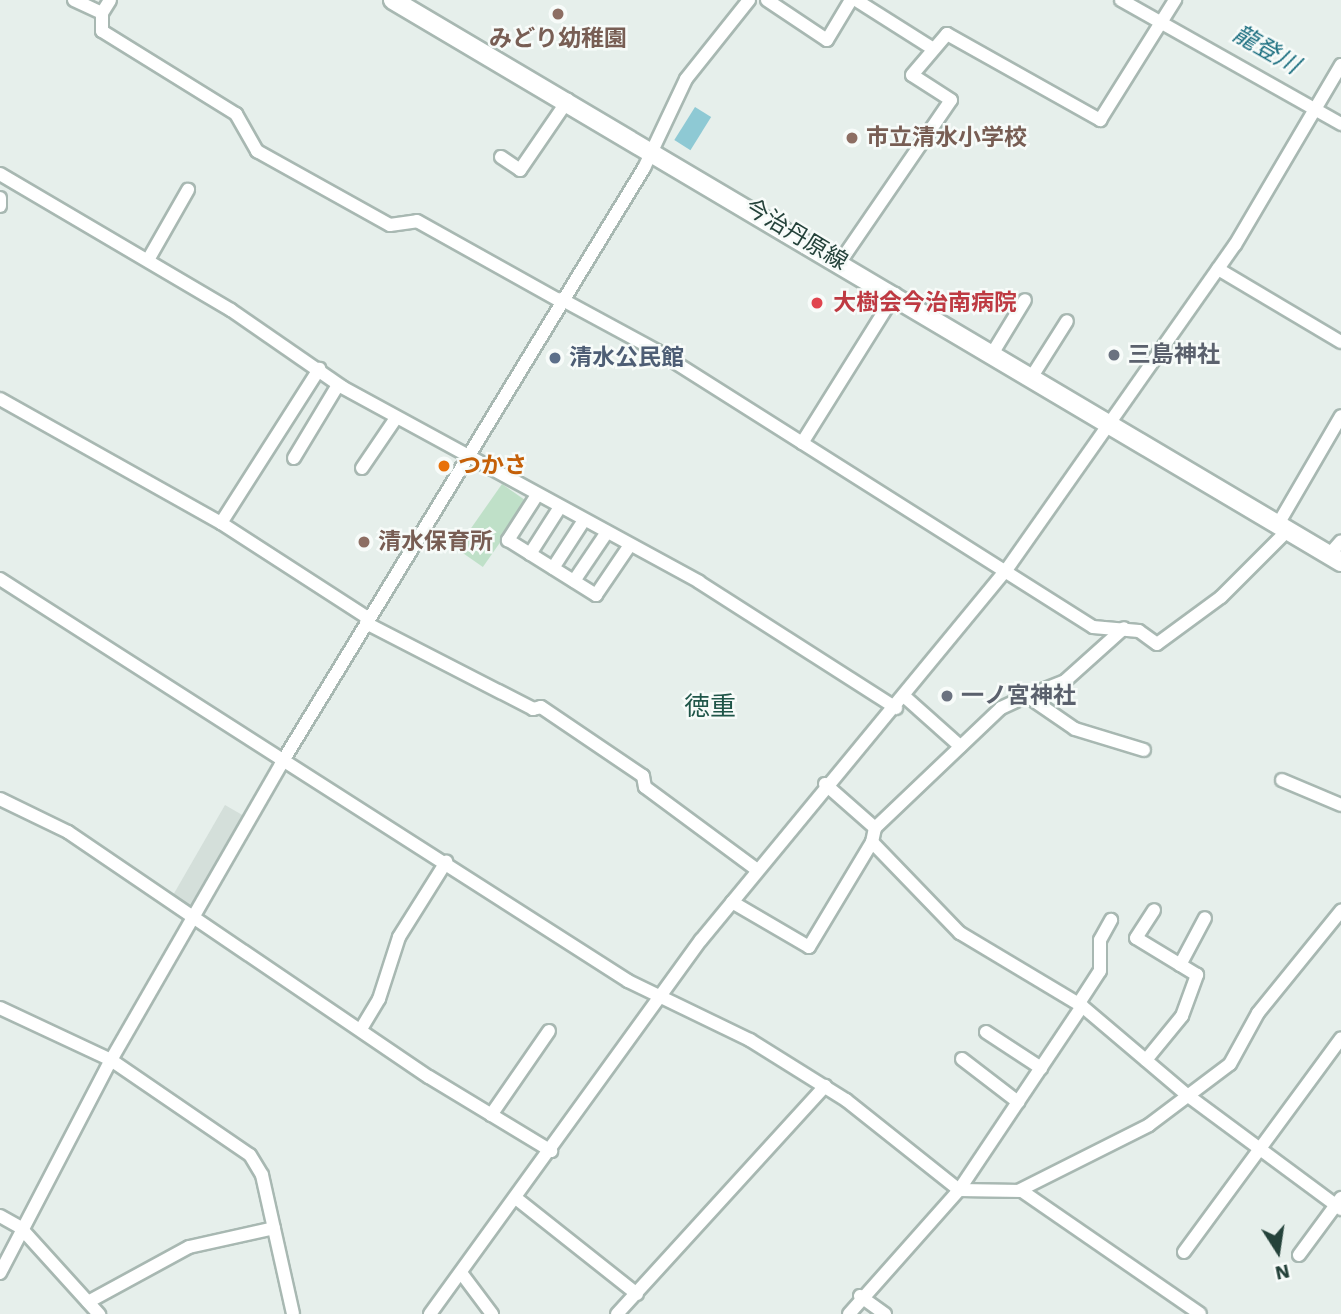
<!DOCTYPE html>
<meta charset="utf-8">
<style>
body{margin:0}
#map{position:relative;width:1341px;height:1314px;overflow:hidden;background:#e6efeb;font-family:"Work Sans","Noto Sans JP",sans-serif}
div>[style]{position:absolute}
.built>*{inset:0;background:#d4dfda;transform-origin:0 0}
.green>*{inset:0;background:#bfe0c8;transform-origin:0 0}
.water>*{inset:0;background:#8ec9d4;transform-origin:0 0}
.roads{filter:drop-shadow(2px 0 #a8b8b2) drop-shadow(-2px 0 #a8b8b2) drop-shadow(0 2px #a8b8b2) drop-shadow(0 -2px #a8b8b2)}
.minor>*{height:12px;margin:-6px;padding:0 6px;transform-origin:6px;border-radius:6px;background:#fff}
.secondary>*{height:18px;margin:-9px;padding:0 9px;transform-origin:9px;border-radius:9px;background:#fff}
.dots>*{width:19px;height:19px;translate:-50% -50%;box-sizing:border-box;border:4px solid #f7fbf9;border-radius:50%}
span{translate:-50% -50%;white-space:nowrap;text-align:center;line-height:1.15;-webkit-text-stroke:5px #f7fbf9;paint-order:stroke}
.education-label{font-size:23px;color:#785e54;font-weight:700}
.left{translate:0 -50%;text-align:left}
.street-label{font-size:23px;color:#24423a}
.health-label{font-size:23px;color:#be3a42;font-weight:700}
.worship-label{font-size:23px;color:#5b616d;font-weight:700}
.service-label{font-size:23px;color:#4e5e75;font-weight:700}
.food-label{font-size:23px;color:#c56008;font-weight:700}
.water-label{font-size:24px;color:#1c6f80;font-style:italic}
.quarter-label{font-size:26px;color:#1f5548}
.north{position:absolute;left:1243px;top:1216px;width:70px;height:70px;-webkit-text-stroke:5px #f7fbf9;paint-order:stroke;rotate:168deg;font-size:19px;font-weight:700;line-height:28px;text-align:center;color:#24423a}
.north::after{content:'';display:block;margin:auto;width:24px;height:32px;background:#24423a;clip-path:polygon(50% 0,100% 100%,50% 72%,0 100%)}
</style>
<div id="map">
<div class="built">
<div style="left:225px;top:805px;width:24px;height:109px;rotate:30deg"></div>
</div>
<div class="green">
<div style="left:502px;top:484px;width:32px;height:79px;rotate:35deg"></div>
</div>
<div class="water">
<div style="left:695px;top:107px;width:19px;height:39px;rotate:32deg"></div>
</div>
<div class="roads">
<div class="minor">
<div style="left:74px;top:0;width:31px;rotate:25deg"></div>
<div style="left:102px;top:13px;width:15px;rotate:-58deg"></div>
<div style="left:767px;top:0;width:72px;rotate:33.7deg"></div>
<div style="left:827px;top:40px;width:47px;rotate:-59deg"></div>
<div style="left:856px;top:0;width:90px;rotate:32.3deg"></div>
<div style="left:1121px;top:0;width:253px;rotate:29.4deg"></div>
<div style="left:102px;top:13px;width:18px;rotate:90deg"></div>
<div style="left:102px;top:31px;width:158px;rotate:31.8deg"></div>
<div style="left:236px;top:114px;width:43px;rotate:60.4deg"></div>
<div style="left:257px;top:151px;width:152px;rotate:29.1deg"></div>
<div style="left:390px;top:225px;width:27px;rotate:-8deg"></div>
<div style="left:417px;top:221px;width:164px;rotate:29.2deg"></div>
<div style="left:501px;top:157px;width:23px;rotate:34deg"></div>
<div style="left:520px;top:170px;width:85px;rotate:-55.6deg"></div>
<div style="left:0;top:174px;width:268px;rotate:30.5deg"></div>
<div style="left:231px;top:310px;width:135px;rotate:34.7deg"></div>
<div style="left:342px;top:387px;width:407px;rotate:28.6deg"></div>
<div style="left:699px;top:582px;width:234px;rotate:32.6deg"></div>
<div style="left:0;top:198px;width:8px;rotate:90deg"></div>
<div style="left:148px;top:260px;width:81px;rotate:-60.3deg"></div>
<div style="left:840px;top:262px;width:196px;rotate:-55.6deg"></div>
<div style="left:951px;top:100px;width:46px;rotate:-147.3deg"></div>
<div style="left:912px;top:75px;width:54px;rotate:-49.5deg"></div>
<div style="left:947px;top:34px;width:176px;rotate:29.3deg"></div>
<div style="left:1100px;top:120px;width:142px;rotate:-58deg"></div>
<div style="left:1218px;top:269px;width:143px;rotate:30.7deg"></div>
<div style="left:561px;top:299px;width:109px;rotate:28.4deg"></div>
<div style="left:657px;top:351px;width:516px;rotate:32.33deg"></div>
<div style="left:1093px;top:627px;width:46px;rotate:5deg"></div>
<div style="left:1139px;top:631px;width:22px;rotate:36deg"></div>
<div style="left:1157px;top:644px;width:79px;rotate:-36.3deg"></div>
<div style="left:1221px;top:597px;width:93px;rotate:-45deg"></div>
<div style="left:992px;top:354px;width:63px;rotate:-58.6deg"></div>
<div style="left:1031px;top:378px;width:67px;rotate:-57.7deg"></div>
<div style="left:0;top:399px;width:253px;rotate:29.3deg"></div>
<div style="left:221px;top:523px;width:175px;rotate:32.9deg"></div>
<div style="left:802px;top:443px;width:176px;rotate:-58deg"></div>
<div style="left:294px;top:458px;width:85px;rotate:-58.9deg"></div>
<div style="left:362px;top:468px;width:60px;rotate:-55.8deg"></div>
<div style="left:537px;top:495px;width:54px;rotate:122.8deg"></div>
<div style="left:508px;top:540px;width:104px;rotate:32deg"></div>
<div style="left:596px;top:595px;width:60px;rotate:-55.8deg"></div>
<div style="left:221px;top:523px;width:183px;rotate:-57.5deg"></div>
<div style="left:1277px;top:526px;width:127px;rotate:-59.8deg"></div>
<div style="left:530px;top:554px;width:56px;rotate:-57.4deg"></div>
<div style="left:1329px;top:555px;width:18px;rotate:-49deg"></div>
<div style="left:553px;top:568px;width:57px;rotate:-57.1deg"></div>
<div style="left:0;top:579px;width:746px;rotate:32.62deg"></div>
<div style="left:628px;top:981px;width:136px;rotate:25.8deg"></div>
<div style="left:750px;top:1040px;width:113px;rotate:32deg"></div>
<div style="left:846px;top:1100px;width:144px;rotate:38.5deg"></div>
<div style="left:959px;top:1190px;width:63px;rotate:0.9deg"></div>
<div style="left:1022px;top:1191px;width:216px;rotate:34.6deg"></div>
<div style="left:574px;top:581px;width:59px;rotate:-56deg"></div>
<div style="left:366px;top:623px;width:188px;rotate:27.2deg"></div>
<div style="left:533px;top:709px;width:8px;rotate:-14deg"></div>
<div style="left:541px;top:707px;width:123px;rotate:34.1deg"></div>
<div style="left:643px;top:776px;width:11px;rotate:80deg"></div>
<div style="left:645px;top:787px;width:139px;rotate:36.5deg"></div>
<div style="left:1027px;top:696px;width:41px;rotate:-21.5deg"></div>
<div style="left:1065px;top:681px;width:79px;rotate:-41.9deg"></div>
<div style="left:905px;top:697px;width:74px;rotate:41.7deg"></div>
<div style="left:1282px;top:780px;width:64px;rotate:23deg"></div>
<div style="left:825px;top:784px;width:67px;rotate:41.3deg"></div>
<div style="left:875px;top:828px;width:14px;rotate:102deg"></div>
<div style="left:872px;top:842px;width:127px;rotate:46deg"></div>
<div style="left:960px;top:933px;width:142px;rotate:30.9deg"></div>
<div style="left:1082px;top:1006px;width:138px;rotate:40.3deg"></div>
<div style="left:1187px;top:1095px;width:192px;rotate:36.5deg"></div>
<div style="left:0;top:799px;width:76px;rotate:25.9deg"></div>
<div style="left:68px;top:832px;width:436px;rotate:34.2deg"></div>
<div style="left:429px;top:1077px;width:143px;rotate:31.2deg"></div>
<div style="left:875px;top:828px;width:174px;rotate:-43.6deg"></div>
<div style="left:1001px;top:708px;width:29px;rotate:-25deg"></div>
<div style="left:1027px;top:696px;width:58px;rotate:34.5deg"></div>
<div style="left:1075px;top:729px;width:72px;rotate:16.9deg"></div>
<div style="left:732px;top:902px;width:89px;rotate:30.3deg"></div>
<div style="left:809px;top:947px;width:122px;rotate:-59deg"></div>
<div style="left:1180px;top:965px;width:53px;rotate:-62deg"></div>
<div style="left:1079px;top:1003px;width:38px;rotate:-57deg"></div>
<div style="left:1100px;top:971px;width:31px;rotate:-90deg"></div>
<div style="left:1100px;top:940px;width:23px;rotate:-61deg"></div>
<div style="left:0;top:1008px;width:123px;rotate:25.1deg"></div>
<div style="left:111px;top:1060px;width:168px;rotate:34.4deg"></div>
<div style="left:250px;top:1155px;width:23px;rotate:59deg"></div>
<div style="left:262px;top:1175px;width:142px;rotate:77.4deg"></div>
<div style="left:361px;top:1029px;width:35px;rotate:-59deg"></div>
<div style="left:379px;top:999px;width:65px;rotate:-72.1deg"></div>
<div style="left:399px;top:937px;width:89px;rotate:-57.9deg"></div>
<div style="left:986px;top:1032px;width:66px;rotate:33.2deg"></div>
<div style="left:962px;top:1059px;width:71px;rotate:37.5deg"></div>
<div style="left:1146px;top:1060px;width:57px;rotate:-50.7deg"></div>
<div style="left:1182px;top:1016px;width:44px;rotate:-69.9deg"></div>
<div style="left:1197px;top:975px;width:71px;rotate:-148.8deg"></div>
<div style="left:1136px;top:938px;width:33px;rotate:-57deg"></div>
<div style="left:491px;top:1115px;width:102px;rotate:-55.4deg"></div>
<div style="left:1020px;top:1190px;width:144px;rotate:-26.7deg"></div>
<div style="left:1149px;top:1125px;width:101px;rotate:-37deg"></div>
<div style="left:1230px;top:1064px;width:58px;rotate:-61.2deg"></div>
<div style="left:1258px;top:1013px;width:132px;rotate:-50.9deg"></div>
<div style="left:517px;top:1199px;width:153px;rotate:38.4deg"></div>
<div style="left:0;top:1216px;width:23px;rotate:29deg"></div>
<div style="left:20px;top:1227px;width:118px;rotate:47.8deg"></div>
<div style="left:1184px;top:1252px;width:265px;rotate:-53.7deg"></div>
<div style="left:1299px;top:1255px;width:71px;rotate:-53.6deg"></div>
<div style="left:0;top:1273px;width:240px;rotate:-62.5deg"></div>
<div style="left:111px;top:1060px;width:341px;rotate:-60.1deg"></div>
<div style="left:281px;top:764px;width:698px;rotate:-58.66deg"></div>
<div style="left:644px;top:168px;width:98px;rotate:-64.7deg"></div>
<div style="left:686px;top:79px;width:101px;rotate:-51.4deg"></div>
<div style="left:462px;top:1274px;width:50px;rotate:53.1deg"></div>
<div style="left:860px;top:1296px;width:31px;rotate:36deg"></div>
<div style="left:88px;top:1302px;width:115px;rotate:-28.6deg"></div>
<div style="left:189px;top:1247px;width:87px;rotate:-12.6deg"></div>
<div style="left:430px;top:1314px;width:462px;rotate:-54.1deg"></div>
<div style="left:701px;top:940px;width:481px;rotate:-50.5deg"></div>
<div style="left:1007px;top:569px;width:396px;rotate:-54.9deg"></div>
<div style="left:1235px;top:245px;width:209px;rotate:-59.5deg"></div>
<div style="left:617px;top:1314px;width:309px;rotate:-47.6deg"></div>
<div style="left:849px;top:1314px;width:166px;rotate:-48.4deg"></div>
<div style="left:959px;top:1190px;width:221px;rotate:-56.2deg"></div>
</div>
<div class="secondary">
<div style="left:393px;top:0;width:1102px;rotate:30.66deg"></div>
</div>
</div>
<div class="dots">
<div style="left:558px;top:14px;background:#8d6e63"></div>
<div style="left:852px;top:138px;background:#8d6e63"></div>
<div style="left:817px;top:303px;background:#e0444e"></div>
<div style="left:1114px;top:355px;background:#6b7280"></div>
<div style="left:555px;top:358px;background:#5c6f8a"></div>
<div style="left:444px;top:466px;background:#e8710a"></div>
<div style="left:364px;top:542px;background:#8d6e63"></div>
<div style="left:947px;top:696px;background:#6b7280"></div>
</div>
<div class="education-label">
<span style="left:558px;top:39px">みどり幼稚園</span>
<span class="left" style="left:866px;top:138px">市立清水小学校</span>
<span class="left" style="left:378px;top:542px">清水保育所</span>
</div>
<div class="street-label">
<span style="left:796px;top:235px;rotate:31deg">今治丹原線</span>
</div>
<div class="health-label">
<span class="left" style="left:833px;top:303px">大樹会今治南病院</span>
</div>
<div class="worship-label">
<span class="left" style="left:1128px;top:355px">三島神社</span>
<span class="left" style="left:961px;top:696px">一ノ宮神社</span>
</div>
<div class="service-label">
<span class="left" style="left:569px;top:358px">清水公民館</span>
</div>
<div class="food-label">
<span class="left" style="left:458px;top:466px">つかさ</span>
</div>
<div class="water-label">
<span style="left:1266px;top:50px;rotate:30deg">龍登川</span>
</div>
<div class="quarter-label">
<span style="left:710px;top:707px">徳重</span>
</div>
<div class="north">N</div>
</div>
